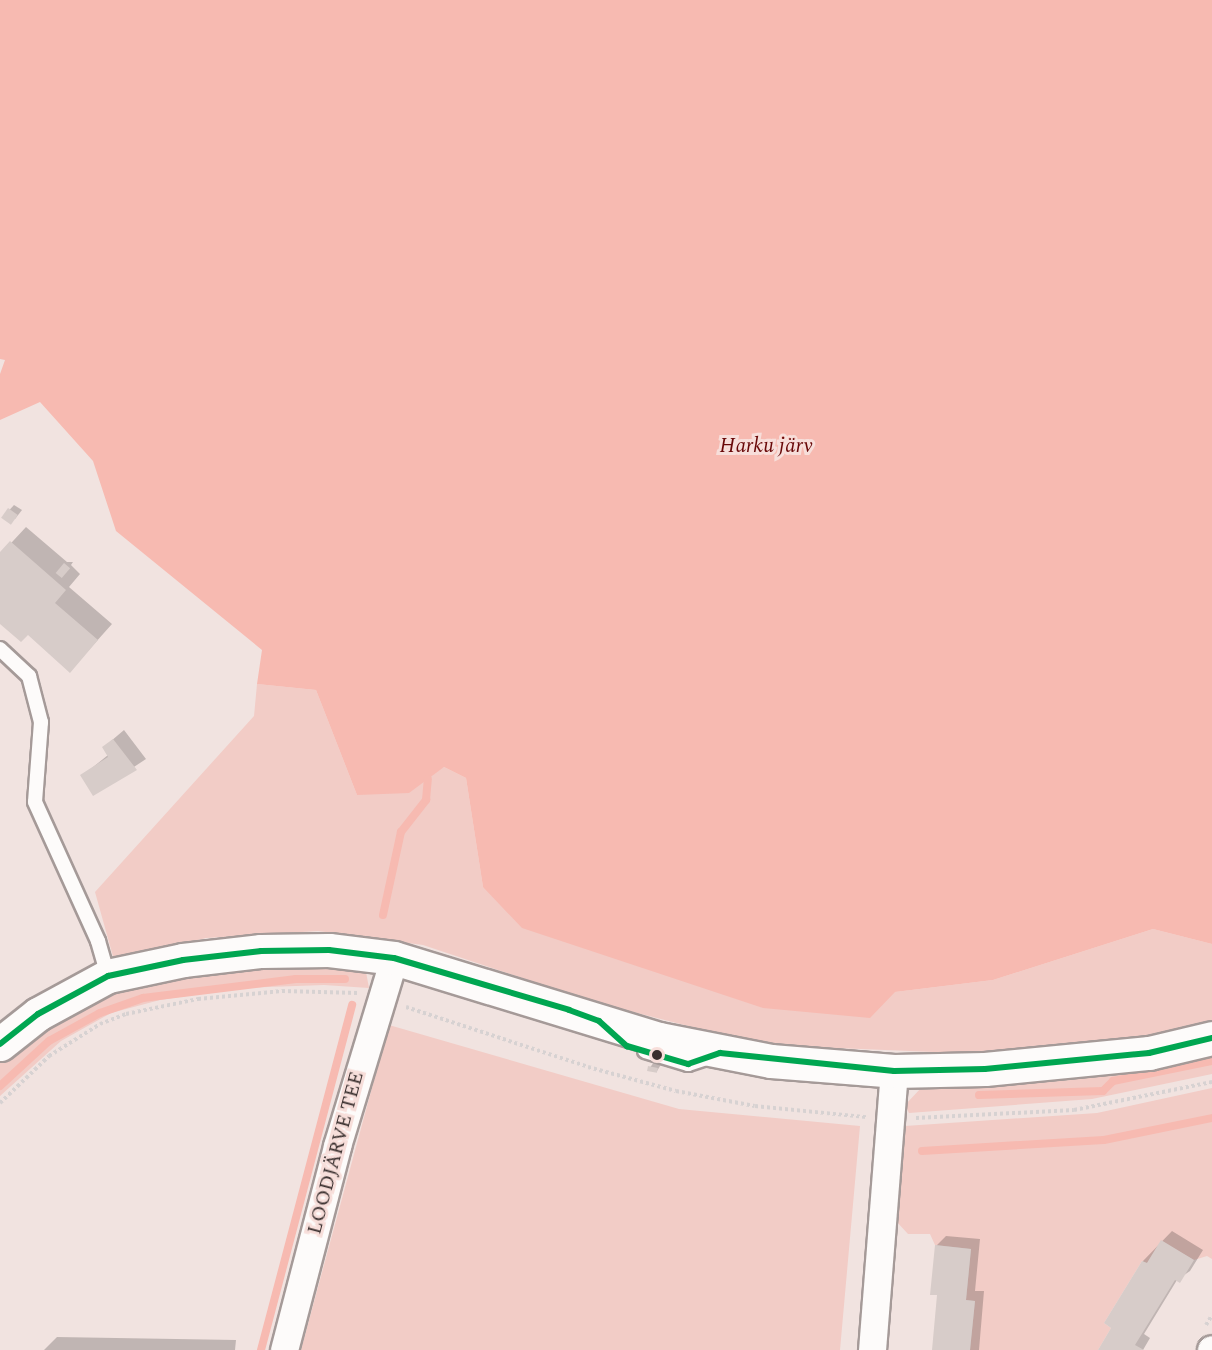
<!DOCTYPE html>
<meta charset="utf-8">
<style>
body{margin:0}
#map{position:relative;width:1212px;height:1350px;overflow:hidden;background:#f1e3e0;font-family:Spectral,serif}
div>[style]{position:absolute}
.green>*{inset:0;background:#f2ccc6}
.water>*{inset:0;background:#f7bab1}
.shadow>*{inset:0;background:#0003}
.stream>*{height:8px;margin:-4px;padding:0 4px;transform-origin:4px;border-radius:4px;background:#f7bab1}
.building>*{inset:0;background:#d7ccc9;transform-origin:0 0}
.path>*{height:4px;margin-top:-2px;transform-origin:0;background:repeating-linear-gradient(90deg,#d7d2d2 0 3px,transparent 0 6px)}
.roads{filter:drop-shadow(2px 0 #a59a98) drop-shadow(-2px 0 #a59a98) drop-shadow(0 2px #a59a98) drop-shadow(0 -2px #a59a98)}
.lane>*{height:14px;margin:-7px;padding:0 7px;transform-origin:7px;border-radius:7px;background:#fdfbfa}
.street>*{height:27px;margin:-13.5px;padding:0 13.5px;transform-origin:13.5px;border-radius:13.5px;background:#fdfbfa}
.secondary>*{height:33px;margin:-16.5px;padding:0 16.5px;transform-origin:16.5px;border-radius:16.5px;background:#fdfbfa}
.bus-1>*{height:6px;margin:-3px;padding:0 3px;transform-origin:3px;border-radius:3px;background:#00a651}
.dots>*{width:16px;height:16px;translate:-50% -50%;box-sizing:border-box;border:3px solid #f7deda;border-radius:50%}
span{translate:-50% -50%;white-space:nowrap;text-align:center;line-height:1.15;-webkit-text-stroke:6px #f7deda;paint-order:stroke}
.street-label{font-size:20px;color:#392f2e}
.water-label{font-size:21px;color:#690808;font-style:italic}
</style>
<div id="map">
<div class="green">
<div style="clip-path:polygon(257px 684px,316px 690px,357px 795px,444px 767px,466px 778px,483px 887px,895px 992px,993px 980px,1153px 929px,1212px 944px,1212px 1022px,1135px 1040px,983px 1054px,763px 1045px,594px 1002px,423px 945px,318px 931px,206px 938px,114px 960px,95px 892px,254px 716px)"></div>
<div style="clip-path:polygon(265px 965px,356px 967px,366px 972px,369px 988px,324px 985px,238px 988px,160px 1000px,111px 1013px,61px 1041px,0 1096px,0 1062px,9px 1053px,30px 1036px,104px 995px,155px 980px)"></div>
<div style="clip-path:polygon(389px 1025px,679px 1109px,860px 1126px,840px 1350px,301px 1350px)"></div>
<div style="clip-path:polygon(1212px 1053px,1212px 1074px,1092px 1099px,909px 1113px,905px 1105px,922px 1087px,1071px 1080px)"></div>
<div style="clip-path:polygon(1212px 1088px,1212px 1259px,1207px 1256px,1194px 1260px,1161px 1241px,1147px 1263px,1142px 1261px,1104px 1323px,1111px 1328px,1098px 1350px,970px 1350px,975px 1301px,966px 1300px,971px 1249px,935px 1245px,930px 1234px,908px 1234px,896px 1221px,905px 1126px,1097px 1113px)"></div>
</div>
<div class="water">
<div style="clip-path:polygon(0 0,1212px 0,1212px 944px,1153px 929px,993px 980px,895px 992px,870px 1018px,763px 1008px,522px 928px,483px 887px,466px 778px,444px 767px,409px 793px,357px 795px,316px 690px,257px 684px,262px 650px,116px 531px,93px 461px,40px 402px,0 420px,0 374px,5px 360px,0 359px)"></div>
</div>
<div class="shadow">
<div style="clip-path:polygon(14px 505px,22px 510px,15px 519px,3px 517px)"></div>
<div style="clip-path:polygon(26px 527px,67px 562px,73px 562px,71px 565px,80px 574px,69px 587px,112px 624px,70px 671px,28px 633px,0 621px,0 555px)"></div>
<div style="clip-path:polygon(124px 730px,146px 759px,93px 794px,82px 776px,108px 755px,104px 747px)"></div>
<div style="clip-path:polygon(654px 1062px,662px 1063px,657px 1071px,649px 1069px)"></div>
<div style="clip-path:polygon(1172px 1231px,1203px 1250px,1190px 1271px,1177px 1280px,1144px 1334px,1150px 1338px,1143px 1350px,1100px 1350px,1113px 1328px,1106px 1323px,1143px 1261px)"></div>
<div style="clip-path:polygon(946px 1236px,980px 1239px,975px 1291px,984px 1291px,979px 1350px,933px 1350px,939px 1294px,936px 1246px)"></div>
<div style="clip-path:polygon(57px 1337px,236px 1340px,235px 1350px,44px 1350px)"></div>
</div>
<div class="stream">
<div style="left:383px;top:915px;width:85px;rotate:-77.8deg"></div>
<div style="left:401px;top:832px;width:41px;rotate:-52deg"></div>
<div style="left:426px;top:800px;width:21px;rotate:-85deg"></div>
<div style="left:0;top:1086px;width:67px;rotate:-42.6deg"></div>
<div style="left:49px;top:1041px;width:58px;rotate:-28.8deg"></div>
<div style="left:100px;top:1013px;width:46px;rotate:-19.2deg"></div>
<div style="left:143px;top:998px;width:154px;rotate:-7.1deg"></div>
<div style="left:296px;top:979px;width:49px"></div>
<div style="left:979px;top:1095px;width:124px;rotate:-1.8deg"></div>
<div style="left:1103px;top:1091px;width:14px;rotate:-45deg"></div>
<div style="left:1113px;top:1081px;width:101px;rotate:-11.4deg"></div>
<div style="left:922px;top:1151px;width:182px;rotate:-3.5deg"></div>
<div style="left:1104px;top:1140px;width:110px;rotate:-11.5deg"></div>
<div style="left:261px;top:1350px;width:357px;rotate:-75.2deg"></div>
</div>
<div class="building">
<div style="left:8px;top:508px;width:12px;height:12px;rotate:35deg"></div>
<div style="clip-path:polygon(10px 541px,66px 590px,55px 603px,98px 640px,70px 673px,28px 635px,21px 642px,0 624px,0 552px)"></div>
<div style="left:64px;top:563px;width:8px;height:13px;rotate:40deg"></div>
<div style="clip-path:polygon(113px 739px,137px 770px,93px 796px,80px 775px,108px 757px,102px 747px)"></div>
<div style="left:648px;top:1066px;width:10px;height:5px;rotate:11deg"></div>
<div style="clip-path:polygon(1161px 1240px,1194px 1260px,1180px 1283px,1175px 1280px,1135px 1345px,1144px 1350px,1098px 1350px,1111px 1328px,1104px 1323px,1142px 1261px,1147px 1263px)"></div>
<div style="clip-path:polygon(935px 1245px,971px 1249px,966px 1300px,975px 1301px,970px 1350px,932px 1350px,937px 1295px,930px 1295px)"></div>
</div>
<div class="path">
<div style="left:406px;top:1007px;width:192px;rotate:18.2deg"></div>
<div style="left:588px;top:1067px;width:91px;rotate:15.3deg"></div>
<div style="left:676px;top:1091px;width:80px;rotate:10.8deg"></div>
<div style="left:755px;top:1106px;width:112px;rotate:5.7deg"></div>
<div style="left:0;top:1103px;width:68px;rotate:-43.8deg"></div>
<div style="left:49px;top:1056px;width:60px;rotate:-32.1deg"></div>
<div style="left:100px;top:1024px;width:28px;rotate:-21deg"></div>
<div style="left:126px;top:1014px;width:74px;rotate:-11.8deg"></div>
<div style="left:198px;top:999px;width:84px;rotate:-5.4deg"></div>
<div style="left:282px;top:991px;width:76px;rotate:1.5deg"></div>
<div style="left:916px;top:1118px;width:158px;rotate:-2.9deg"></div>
<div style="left:1074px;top:1110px;width:141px;rotate:-11.5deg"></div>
<div style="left:1206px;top:1325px;width:12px;rotate:-59deg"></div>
</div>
<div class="roads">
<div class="lane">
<div style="left:0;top:649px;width:40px;rotate:43deg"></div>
<div style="left:29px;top:676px;width:48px;rotate:75.4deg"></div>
<div style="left:41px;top:722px;width:80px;rotate:94.3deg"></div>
<div style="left:35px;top:802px;width:153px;rotate:65.6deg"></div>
<div style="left:98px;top:941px;width:36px;rotate:74deg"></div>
<div style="left:645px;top:1051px;width:45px;rotate:16.8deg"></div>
<div style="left:688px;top:1064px;width:23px;rotate:-18deg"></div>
</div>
<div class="street">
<div style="left:284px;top:1350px;width:211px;rotate:-75.4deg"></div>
<div style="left:337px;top:1146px;width:196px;rotate:-73.1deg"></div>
<div style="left:872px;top:1350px;width:280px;rotate:-85.5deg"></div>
<div style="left:1211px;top:1350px;width:1px;rotate:-45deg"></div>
</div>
<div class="secondary">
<div style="left:0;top:1044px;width:48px;rotate:-38.3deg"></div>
<div style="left:38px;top:1014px;width:80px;rotate:-28.5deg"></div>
<div style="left:108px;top:976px;width:77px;rotate:-12deg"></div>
<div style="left:183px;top:960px;width:79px;rotate:-6.6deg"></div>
<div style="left:261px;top:951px;width:68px;rotate:-0.8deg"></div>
<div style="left:329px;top:950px;width:65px;rotate:7deg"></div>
<div style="left:394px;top:958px;width:277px;rotate:17deg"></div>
<div style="left:659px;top:1039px;width:114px;rotate:11.1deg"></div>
<div style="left:771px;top:1061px;width:123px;rotate:4.6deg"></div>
<div style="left:894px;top:1071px;width:91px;rotate:-1.3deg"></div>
<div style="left:985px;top:1069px;width:165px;rotate:-5.6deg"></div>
<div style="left:1149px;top:1053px;width:65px;rotate:-13.4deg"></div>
</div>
</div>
<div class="bus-1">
<div style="left:0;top:1044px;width:48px;rotate:-38.3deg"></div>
<div style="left:38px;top:1014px;width:80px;rotate:-28.5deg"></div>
<div style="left:108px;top:976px;width:77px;rotate:-12deg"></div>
<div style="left:183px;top:960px;width:79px;rotate:-6.6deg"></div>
<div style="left:261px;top:951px;width:68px;rotate:-0.8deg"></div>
<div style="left:329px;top:950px;width:65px;rotate:7deg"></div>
<div style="left:394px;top:958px;width:183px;rotate:16.5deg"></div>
<div style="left:569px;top:1010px;width:32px;rotate:20deg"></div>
<div style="left:599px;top:1021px;width:38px;rotate:42deg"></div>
<div style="left:627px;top:1046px;width:64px;rotate:16.4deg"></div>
<div style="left:688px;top:1064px;width:34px;rotate:-19deg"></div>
<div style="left:720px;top:1053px;width:175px;rotate:5.9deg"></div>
<div style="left:894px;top:1071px;width:91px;rotate:-1.3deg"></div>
<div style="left:985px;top:1069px;width:165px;rotate:-5.6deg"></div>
<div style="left:1149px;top:1053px;width:65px;rotate:-13.4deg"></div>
</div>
<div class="dots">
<div style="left:657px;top:1055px;background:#392f2e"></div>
</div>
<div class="street-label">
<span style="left:336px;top:1153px;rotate:-75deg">LOODJÄRVE TEE</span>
</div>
<div class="water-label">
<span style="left:766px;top:446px">Harku järv</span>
</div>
</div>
